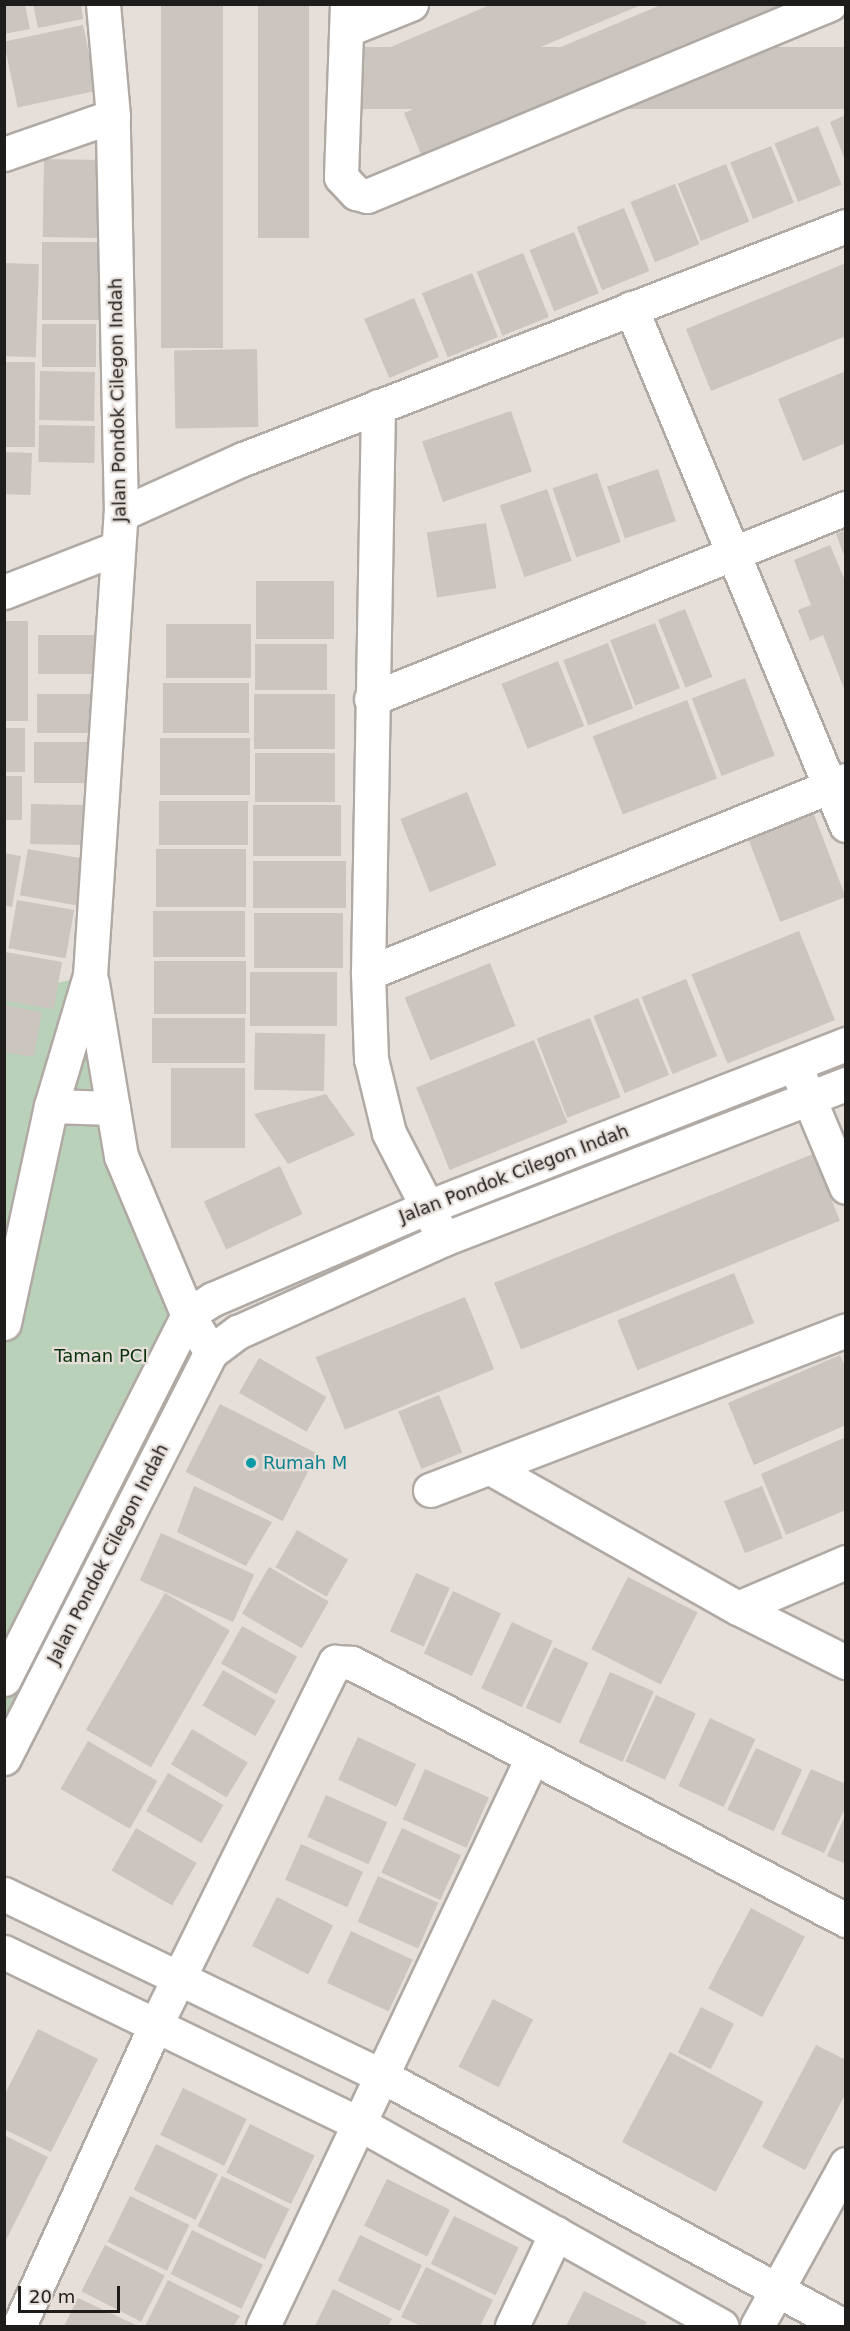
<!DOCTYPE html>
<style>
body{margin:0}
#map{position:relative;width:850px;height:2331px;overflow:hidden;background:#e6ded9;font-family:"DejaVu Sans",sans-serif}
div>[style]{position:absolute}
.green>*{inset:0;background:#b9d1b8}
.building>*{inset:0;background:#cbc4bf;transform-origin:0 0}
.roads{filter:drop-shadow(2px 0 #b0a9a4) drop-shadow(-2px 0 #b0a9a4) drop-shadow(0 2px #b0a9a4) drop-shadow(0 -2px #b0a9a4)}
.minor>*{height:33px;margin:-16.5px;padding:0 16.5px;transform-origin:16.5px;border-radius:16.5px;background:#fff}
.tertiary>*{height:33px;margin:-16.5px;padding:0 16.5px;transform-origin:16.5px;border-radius:16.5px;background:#fff}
.dots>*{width:16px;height:16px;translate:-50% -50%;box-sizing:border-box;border:3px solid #e6ded9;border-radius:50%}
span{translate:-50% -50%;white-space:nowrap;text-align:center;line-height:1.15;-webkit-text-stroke:4.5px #e6ded9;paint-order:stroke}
.street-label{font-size:18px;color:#1f1d1b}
.park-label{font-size:18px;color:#0a330d}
.culture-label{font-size:18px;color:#0d838f}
.left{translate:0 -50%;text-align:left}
.frame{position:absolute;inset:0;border:6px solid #1f1d1b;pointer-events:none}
.scale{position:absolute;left:18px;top:2286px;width:102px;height:27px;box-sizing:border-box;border:3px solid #1f1d1b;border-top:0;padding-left:8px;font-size:18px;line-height:21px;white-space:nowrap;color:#1f1d1b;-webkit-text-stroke:4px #e6ded9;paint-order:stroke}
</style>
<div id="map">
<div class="green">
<div style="clip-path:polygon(90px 975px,121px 1156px,211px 1352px,5px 1758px,5px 996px)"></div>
</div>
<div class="building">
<div style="clip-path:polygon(33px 4px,81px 4px,83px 19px,38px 28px)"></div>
<div style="left:161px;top:4px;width:62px;height:344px"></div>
<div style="left:258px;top:4px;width:51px;height:234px"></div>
<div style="clip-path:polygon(492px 4px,641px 4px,641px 5px,401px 105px,379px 52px)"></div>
<div style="clip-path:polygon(663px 4px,813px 5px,426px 166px,404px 113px)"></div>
<div style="clip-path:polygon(4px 5px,25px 5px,30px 29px,4px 34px)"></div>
<div style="left:83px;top:25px;width:67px;height:81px;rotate:78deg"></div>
<div style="left:846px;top:47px;width:62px;height:509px;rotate:90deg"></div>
<div style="clip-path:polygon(846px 115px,846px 160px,845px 160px,830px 122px)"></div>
<div style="left:818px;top:126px;width:63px;height:47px;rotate:68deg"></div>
<div style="left:771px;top:146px;width:61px;height:44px;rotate:68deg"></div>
<div style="left:44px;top:159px;width:56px;height:78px;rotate:1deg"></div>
<div style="left:726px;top:164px;width:62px;height:52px;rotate:68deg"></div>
<div style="left:675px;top:184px;width:65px;height:48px;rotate:68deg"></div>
<div style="left:624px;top:208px;width:68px;height:51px;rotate:68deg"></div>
<div style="left:574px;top:232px;width:66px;height:48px;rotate:68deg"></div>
<div style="left:42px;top:242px;width:57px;height:78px"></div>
<div style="left:523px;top:253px;width:69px;height:50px;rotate:68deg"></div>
<div style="left:4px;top:263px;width:35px;height:93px;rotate:2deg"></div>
<div style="clip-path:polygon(846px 263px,846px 336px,711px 391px,686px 329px)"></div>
<div style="left:472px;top:273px;width:69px;height:54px;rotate:68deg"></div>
<div style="left:414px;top:298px;width:64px;height:54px;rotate:67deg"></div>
<div style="left:42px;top:324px;width:54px;height:43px"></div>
<div style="left:257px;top:349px;width:78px;height:83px;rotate:89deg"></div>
<div style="left:5px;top:362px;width:30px;height:85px"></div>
<div style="left:40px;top:371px;width:55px;height:49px;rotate:1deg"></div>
<div style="clip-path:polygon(846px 371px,846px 443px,803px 461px,778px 399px)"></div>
<div style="left:511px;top:411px;width:64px;height:94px;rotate:71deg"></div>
<div style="left:39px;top:425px;width:56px;height:37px;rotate:1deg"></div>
<div style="left:4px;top:452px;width:28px;height:42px;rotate:2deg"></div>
<div style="left:658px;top:469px;width:55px;height:54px;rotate:71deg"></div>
<div style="left:597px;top:473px;width:73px;height:47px;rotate:71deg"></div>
<div style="left:547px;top:489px;width:76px;height:50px;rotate:71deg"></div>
<div style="left:486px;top:523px;width:66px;height:60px;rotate:81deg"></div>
<div style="clip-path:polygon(846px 530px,846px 558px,845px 558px,836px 534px)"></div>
<div style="clip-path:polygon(830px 545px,846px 583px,845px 691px,823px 635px,810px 641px,798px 610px,811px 605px,794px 560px)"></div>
<div style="left:256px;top:581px;width:78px;height:58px"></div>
<div style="left:685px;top:609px;width:73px;height:29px;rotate:68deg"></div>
<div style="left:4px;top:621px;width:24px;height:100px"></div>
<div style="left:655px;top:623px;width:70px;height:48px;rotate:69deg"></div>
<div style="left:166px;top:624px;width:85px;height:54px"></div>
<div style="left:38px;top:635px;width:56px;height:39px"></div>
<div style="left:608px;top:643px;width:70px;height:48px;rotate:69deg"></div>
<div style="left:255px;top:644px;width:72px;height:46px"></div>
<div style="left:558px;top:661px;width:70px;height:61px;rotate:68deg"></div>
<div style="left:745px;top:678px;width:83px;height:57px;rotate:69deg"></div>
<div style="left:163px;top:683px;width:86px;height:50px"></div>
<div style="left:37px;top:694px;width:54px;height:39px"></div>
<div style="left:254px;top:694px;width:81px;height:55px"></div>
<div style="left:687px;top:700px;width:84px;height:101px;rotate:69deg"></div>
<div style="left:5px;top:728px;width:20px;height:44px"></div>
<div style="left:160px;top:738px;width:90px;height:57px"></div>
<div style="left:34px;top:742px;width:55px;height:41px"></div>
<div style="left:255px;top:753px;width:80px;height:49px"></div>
<div style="left:4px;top:776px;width:18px;height:44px"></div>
<div style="left:467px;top:792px;width:79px;height:72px;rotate:68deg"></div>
<div style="left:159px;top:801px;width:89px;height:44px"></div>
<div style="left:31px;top:804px;width:54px;height:40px;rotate:1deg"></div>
<div style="left:253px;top:805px;width:88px;height:51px"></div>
<div style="left:813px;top:812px;width:91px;height:70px;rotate:69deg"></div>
<div style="left:28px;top:849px;width:61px;height:47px;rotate:10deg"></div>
<div style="left:156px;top:849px;width:90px;height:58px"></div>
<div style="clip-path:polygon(4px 853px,21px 856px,12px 907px,4px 905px)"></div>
<div style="left:253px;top:861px;width:93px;height:47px"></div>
<div style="left:17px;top:900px;width:58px;height:49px;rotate:10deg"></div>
<div style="left:153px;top:911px;width:92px;height:46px"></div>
<div style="left:254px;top:913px;width:89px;height:55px"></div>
<div style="left:799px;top:931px;width:96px;height:116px;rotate:68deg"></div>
<div style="left:5px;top:952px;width:58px;height:48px;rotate:10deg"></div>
<div style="left:154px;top:961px;width:92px;height:53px"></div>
<div style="left:490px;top:963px;width:68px;height:92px;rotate:68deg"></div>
<div style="left:250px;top:972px;width:87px;height:54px"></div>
<div style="left:686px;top:979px;width:83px;height:48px;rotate:68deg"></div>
<div style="left:638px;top:998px;width:83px;height:48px;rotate:68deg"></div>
<div style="clip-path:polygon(4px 1005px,42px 1012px,34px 1057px,4px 1052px)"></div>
<div style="left:245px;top:1018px;width:45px;height:93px;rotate:90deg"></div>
<div style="left:590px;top:1018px;width:85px;height:57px;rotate:69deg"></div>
<div style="left:325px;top:1034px;width:57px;height:70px;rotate:91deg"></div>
<div style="left:534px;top:1040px;width:89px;height:127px;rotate:68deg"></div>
<div style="left:171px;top:1068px;width:74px;height:80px"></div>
<div style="clip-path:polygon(326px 1094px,355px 1135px,288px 1164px,254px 1114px)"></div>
<div style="left:813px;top:1154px;width:72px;height:344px;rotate:68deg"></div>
<div style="left:280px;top:1166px;width:53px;height:84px;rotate:65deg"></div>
<div style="left:734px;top:1273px;width:54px;height:126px;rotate:68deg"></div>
<div style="left:465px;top:1297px;width:78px;height:161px;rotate:68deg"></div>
<div style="clip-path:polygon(840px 1355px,846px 1369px,846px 1425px,754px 1465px,728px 1403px)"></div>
<div style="left:259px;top:1358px;width:78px;height:40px;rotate:30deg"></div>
<div style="left:439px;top:1395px;width:62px;height:44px;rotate:68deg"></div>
<div style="left:220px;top:1404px;width:109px;height:76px;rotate:27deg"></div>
<div style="clip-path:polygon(846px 1437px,846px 1510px,786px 1535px,761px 1474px)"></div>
<div style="clip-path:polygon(194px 1486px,272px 1522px,246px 1566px,177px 1532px)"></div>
<div style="left:762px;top:1486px;width:56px;height:41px;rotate:68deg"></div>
<div style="left:297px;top:1530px;width:59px;height:43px;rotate:30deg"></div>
<div style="left:161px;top:1533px;width:102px;height:52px;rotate:24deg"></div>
<div style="left:269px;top:1567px;width:69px;height:54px;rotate:30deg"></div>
<div style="left:416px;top:1573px;width:37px;height:64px;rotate:24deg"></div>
<div style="left:628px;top:1577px;width:78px;height:81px;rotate:27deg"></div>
<div style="left:453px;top:1591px;width:53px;height:69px;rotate:25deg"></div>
<div style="left:165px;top:1593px;width:75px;height:158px;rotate:30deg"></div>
<div style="left:512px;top:1622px;width:45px;height:73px;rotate:25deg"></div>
<div style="left:242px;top:1626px;width:63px;height:43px;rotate:29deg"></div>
<div style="left:554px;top:1647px;width:38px;height:67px;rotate:25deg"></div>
<div style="left:223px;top:1670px;width:61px;height:41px;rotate:30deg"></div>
<div style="left:610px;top:1672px;width:48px;height:77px;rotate:24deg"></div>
<div style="left:656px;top:1695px;width:44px;height:73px;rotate:25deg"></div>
<div style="left:710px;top:1718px;width:50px;height:75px;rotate:25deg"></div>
<div style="left:192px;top:1729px;width:65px;height:41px;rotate:31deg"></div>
<div style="left:358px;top:1737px;width:64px;height:47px;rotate:25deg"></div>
<div style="left:88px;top:1741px;width:80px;height:55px;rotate:30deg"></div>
<div style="left:756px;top:1748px;width:51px;height:68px;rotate:25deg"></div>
<div style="left:425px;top:1769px;width:70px;height:55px;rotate:24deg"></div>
<div style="clip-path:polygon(811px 1769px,846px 1784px,846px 1806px,824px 1853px,781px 1834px)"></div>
<div style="left:168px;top:1773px;width:64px;height:44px;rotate:30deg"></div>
<div style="left:326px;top:1795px;width:67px;height:46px;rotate:24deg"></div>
<div style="clip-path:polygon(846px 1814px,846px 1864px,827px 1856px)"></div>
<div style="left:136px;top:1828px;width:70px;height:49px;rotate:30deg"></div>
<div style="left:402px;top:1828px;width:65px;height:49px;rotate:25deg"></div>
<div style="left:301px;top:1844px;width:68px;height:39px;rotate:24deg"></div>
<div style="left:378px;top:1876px;width:66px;height:50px;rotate:24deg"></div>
<div style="left:277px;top:1897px;width:63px;height:55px;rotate:27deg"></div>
<div style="left:751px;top:1908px;width:61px;height:91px;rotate:28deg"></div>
<div style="left:351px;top:1931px;width:68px;height:57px;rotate:25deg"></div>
<div style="left:493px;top:1999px;width:45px;height:76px;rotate:27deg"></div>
<div style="left:701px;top:2007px;width:37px;height:51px;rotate:27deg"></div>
<div style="clip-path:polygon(38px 2029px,98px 2059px,51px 2152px,4px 2129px,4px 2096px)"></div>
<div style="clip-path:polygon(816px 2045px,846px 2060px,846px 2093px,805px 2170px,762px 2147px)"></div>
<div style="left:670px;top:2052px;width:106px;height:102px;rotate:28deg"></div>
<div style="left:183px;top:2088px;width:71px;height:52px;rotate:26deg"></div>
<div style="left:250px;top:2124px;width:72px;height:54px;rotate:26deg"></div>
<div style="clip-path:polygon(4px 2135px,48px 2157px,4px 2244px)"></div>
<div style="left:156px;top:2144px;width:69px;height:51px;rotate:26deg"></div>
<div style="left:222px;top:2176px;width:75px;height:56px;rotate:26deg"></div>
<div style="left:387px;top:2179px;width:70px;height:52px;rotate:26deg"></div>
<div style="left:130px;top:2196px;width:66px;height:51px;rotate:26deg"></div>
<div style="left:454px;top:2216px;width:72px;height:53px;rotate:26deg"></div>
<div style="left:192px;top:2230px;width:79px;height:49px;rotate:26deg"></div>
<div style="left:360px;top:2235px;width:69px;height:51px;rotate:26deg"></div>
<div style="left:105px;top:2245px;width:67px;height:52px;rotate:27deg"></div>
<div style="clip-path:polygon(426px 2267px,493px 2300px,480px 2326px,421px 2326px,401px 2317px)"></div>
<div style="clip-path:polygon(168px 2280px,240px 2316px,234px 2326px,145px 2326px)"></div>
<div style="clip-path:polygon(333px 2289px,392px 2319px,388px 2326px,315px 2326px)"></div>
<div style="clip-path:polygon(584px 2291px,647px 2322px,644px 2326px,566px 2326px)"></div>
<div style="clip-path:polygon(78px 2298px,138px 2326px,64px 2326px)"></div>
</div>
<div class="roads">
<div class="minor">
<div style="left:347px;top:4px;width:173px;rotate:92deg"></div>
<div style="left:341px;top:177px;width:22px;rotate:47deg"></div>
<div style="left:356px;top:193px;width:11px;rotate:15deg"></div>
<div style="left:367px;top:196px;width:501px;rotate:-22.52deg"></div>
<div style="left:346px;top:30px;width:70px;rotate:-21.8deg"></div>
<div style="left:4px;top:154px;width:115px;rotate:-19.2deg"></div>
<div style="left:631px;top:308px;width:560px;rotate:67.42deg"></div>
<div style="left:378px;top:406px;width:567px;rotate:91.01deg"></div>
<div style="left:368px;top:973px;width:86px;rotate:88deg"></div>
<div style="left:371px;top:1059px;width:76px;rotate:76.3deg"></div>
<div style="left:389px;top:1133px;width:119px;rotate:62.6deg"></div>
<div style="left:121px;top:514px;width:134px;rotate:-24.3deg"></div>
<div style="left:243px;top:459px;width:646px;rotate:-21.13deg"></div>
<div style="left:4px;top:592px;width:121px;rotate:-21.3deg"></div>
<div style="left:371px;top:699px;width:512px;rotate:-21.91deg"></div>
<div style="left:368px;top:973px;width:515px;rotate:-21.99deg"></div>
<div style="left:92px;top:983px;width:175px;rotate:80.5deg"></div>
<div style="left:121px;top:1156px;width:173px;rotate:67.2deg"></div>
<div style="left:188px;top:1315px;width:44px;rotate:58.1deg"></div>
<div style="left:795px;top:1065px;width:132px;rotate:67.3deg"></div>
<div style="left:51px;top:1106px;width:62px;rotate:1.8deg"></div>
<div style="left:4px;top:1323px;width:222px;rotate:-77.8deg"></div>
<div style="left:51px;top:1106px;width:137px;rotate:-73.4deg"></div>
<div style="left:90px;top:975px;width:462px;rotate:-86.2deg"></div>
<div style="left:121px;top:514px;width:398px;rotate:-91.2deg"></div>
<div style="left:113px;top:116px;width:112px;rotate:-95.1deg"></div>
<div style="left:492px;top:1469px;width:283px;rotate:29.5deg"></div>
<div style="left:738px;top:1608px;width:121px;rotate:26.6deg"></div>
<div style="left:430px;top:1490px;width:446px;rotate:-21deg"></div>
<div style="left:738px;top:1608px;width:117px;rotate:-23.1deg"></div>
<div style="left:4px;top:1894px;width:420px;rotate:25.7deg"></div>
<div style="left:382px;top:2076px;width:525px;rotate:28.42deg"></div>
<div style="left:4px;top:1952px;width:395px;rotate:25.8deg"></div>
<div style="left:360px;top:2124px;width:414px;rotate:29.2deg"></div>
<div style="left:19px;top:2326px;width:334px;rotate:-65.6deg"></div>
<div style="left:157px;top:2022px;width:402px;rotate:-63.7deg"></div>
<div style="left:335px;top:1662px;width:17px;rotate:3deg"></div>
<div style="left:352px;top:1663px;width:557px;rotate:27.49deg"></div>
<div style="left:263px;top:2326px;width:628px;rotate:-64.66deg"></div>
<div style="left:512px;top:2326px;width:103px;rotate:-64.7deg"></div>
<div style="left:757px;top:2326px;width:185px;rotate:-61.2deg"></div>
</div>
<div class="tertiary">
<div style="left:4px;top:1679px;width:408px;rotate:-63.2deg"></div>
<div style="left:188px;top:1315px;width:30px;rotate:-33deg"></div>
<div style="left:213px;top:1299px;width:234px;rotate:-23.2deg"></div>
<div style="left:428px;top:1207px;width:449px;rotate:-21.3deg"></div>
<div style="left:4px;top:1758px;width:456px;rotate:-63deg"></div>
<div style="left:211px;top:1352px;width:34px;rotate:-37deg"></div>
<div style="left:238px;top:1332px;width:226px;rotate:-24.3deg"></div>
<div style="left:444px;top:1239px;width:431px;rotate:-21.1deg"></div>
</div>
</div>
<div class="dots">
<div style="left:251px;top:1463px;background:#0f9aa8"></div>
</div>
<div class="street-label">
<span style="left:118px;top:400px;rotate:-91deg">Jalan Pondok Cilegon Indah</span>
<span style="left:514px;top:1174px;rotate:-21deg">Jalan Pondok Cilegon Indah</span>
<span style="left:108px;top:1554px;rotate:-63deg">Jalan Pondok Cilegon Indah</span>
</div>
<div class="park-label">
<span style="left:101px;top:1356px">Taman PCI</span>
</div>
<div class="culture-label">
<span class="left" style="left:263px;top:1463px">Rumah M</span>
</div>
<div class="frame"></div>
<div class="scale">20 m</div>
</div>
